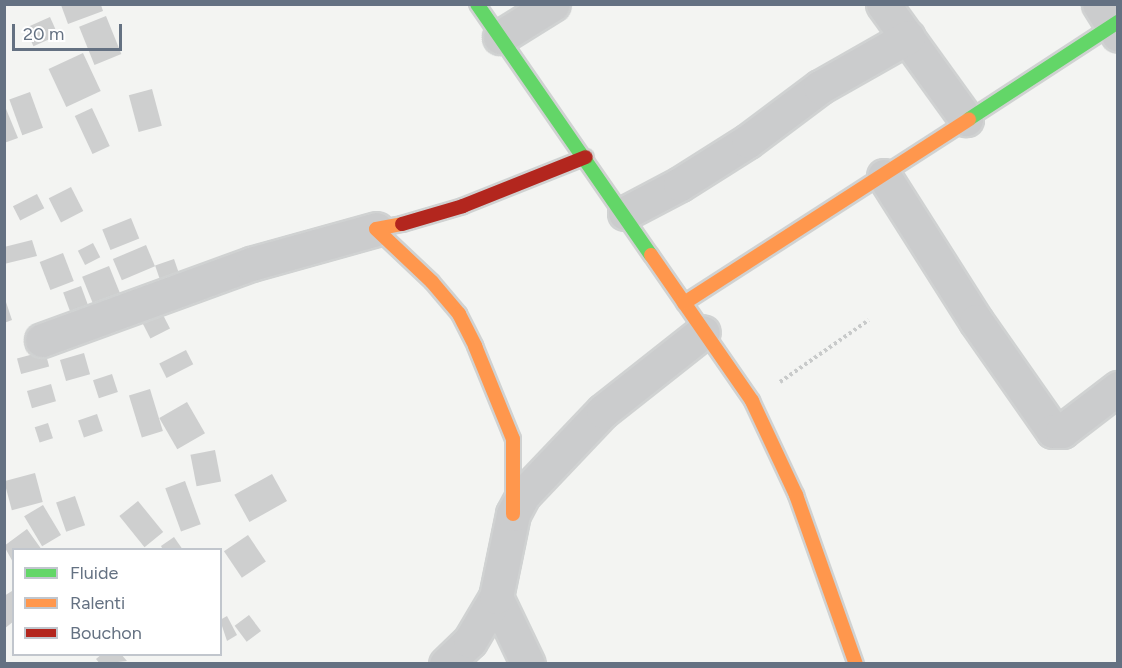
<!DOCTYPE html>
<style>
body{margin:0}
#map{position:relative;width:1122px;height:668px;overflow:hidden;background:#f3f4f2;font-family:Figtree,sans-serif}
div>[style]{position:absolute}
.building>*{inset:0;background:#cecfcf;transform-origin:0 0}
.path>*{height:4px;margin-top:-2px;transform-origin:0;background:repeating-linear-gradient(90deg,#c8caca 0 3px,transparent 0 6px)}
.roads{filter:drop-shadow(2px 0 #d0d2d2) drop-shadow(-2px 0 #d0d2d2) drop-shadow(0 2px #d0d2d2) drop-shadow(0 -2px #d0d2d2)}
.street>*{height:33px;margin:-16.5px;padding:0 16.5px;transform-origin:16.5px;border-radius:16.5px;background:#cbcccd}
.fast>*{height:14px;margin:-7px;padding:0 7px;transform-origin:7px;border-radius:7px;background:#63d668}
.slow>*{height:14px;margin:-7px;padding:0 7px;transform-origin:7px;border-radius:7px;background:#ff974d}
.jam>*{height:14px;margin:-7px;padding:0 7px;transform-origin:7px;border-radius:7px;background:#b3261e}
span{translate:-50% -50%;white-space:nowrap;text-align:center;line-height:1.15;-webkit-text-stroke:6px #fff;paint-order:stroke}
.frame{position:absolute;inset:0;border:6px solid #647182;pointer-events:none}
.legend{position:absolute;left:12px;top:548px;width:210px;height:108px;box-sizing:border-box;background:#fff;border:2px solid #c1c6cd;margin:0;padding:8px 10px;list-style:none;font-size:18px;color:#647182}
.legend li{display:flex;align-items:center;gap:12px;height:30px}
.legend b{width:30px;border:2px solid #c1c6cd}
.scale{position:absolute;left:12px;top:24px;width:110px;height:27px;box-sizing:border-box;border:3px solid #647182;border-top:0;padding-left:8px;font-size:18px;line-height:21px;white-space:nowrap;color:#647182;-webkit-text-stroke:4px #fff;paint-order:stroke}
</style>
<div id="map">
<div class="building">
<div style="clip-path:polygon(61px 5px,101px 5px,103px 11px,68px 24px)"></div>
<div style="left:106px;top:16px;width:41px;height:29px;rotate:68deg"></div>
<div style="left:50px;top:17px;width:20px;height:27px;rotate:66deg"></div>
<div style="left:83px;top:53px;width:42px;height:38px;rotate:65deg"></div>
<div style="left:152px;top:89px;width:38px;height:24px;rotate:75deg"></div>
<div style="left:30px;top:92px;width:38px;height:22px;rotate:70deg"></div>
<div style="clip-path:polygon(4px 104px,18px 138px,4px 143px)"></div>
<div style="left:92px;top:108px;width:42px;height:19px;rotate:65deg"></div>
<div style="left:71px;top:187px;width:27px;height:25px;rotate:63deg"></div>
<div style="left:37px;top:194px;width:16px;height:27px;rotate:63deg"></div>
<div style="left:131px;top:218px;width:22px;height:31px;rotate:68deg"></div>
<div style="clip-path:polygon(32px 240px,37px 256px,4px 264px,4px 247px)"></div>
<div style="left:93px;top:243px;width:16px;height:17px;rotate:63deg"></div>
<div style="left:146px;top:245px;width:23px;height:36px;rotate:67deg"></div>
<div style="left:63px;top:253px;width:30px;height:25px;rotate:69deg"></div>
<div style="left:174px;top:259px;width:21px;height:20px;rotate:71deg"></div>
<div style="left:109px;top:266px;width:31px;height:29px;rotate:68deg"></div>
<div style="left:81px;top:286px;width:27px;height:19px;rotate:70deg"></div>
<div style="clip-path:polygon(4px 296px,12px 320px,4px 323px)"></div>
<div style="left:160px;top:309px;width:22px;height:22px;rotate:63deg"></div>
<div style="left:186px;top:350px;width:16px;height:30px;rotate:63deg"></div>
<div style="left:45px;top:351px;width:16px;height:29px;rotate:75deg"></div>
<div style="left:84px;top:353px;width:22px;height:25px;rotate:74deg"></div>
<div style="left:112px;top:374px;width:19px;height:20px;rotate:72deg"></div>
<div style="left:51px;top:384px;width:18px;height:25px;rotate:74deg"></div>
<div style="left:150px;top:389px;width:44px;height:22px;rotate:73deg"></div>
<div style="left:187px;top:402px;width:36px;height:32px;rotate:60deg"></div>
<div style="left:97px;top:414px;width:18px;height:20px;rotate:71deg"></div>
<div style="left:48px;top:423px;width:16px;height:14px;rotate:72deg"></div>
<div style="left:215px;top:450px;width:32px;height:25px;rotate:79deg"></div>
<div style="left:35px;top:473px;width:30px;height:32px;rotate:75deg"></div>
<div style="left:272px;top:474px;width:31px;height:43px;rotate:61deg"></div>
<div style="left:185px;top:481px;width:46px;height:21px;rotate:70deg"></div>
<div style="left:75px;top:496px;width:31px;height:20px;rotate:71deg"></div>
<div style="left:138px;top:501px;width:40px;height:24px;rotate:51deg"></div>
<div style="left:43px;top:505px;width:35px;height:22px;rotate:59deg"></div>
<div style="clip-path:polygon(27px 529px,42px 550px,14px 550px,14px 564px,4px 546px)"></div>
<div style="left:248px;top:535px;width:32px;height:29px;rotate:56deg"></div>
<div style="clip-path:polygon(174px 537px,183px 550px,163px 550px,161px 546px)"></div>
<div style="clip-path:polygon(12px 591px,14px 621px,4px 629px,4px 596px)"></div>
<div style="left:249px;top:615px;width:20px;height:18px;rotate:53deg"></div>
<div style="clip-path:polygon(227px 616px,237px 635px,227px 641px,220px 620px)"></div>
<div style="clip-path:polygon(102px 654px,121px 654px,127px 661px,100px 664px,96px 659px)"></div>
</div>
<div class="path">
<div style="left:780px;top:382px;width:108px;rotate:-34.9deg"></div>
</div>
<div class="roads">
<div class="street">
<div style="left:883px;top:4px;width:142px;rotate:54.2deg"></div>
<div style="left:1099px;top:4px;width:36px;rotate:58deg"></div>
<div style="left:500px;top:37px;width:62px;rotate:-31.9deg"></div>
<div style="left:884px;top:176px;width:172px;rotate:57.6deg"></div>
<div style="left:976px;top:321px;width:134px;rotate:55deg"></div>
<div style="left:1053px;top:431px;width:9px"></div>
<div style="left:1062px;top:431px;width:71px;rotate:-37.5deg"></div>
<div style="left:625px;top:213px;width:62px;rotate:-27.8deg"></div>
<div style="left:680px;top:184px;width:80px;rotate:-32.3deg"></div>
<div style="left:748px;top:141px;width:90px;rotate:-36.9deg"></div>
<div style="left:820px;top:87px;width:101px;rotate:-29.6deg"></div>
<div style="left:42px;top:340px;width:222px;rotate:-20deg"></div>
<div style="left:251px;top:264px;width:130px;rotate:-15.6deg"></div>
<div style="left:496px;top:597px;width:74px;rotate:64.5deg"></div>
<div style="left:446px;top:664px;width:33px;rotate:-44deg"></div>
<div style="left:470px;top:641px;width:51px;rotate:-59.4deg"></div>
<div style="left:496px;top:597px;width:85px;rotate:-78.4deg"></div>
<div style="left:513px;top:514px;width:21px;rotate:-62deg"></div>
<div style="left:523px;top:495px;width:116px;rotate:-46.4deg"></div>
<div style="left:603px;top:411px;width:127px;rotate:-38.3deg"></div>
</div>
<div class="fast">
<div style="left:477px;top:4px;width:305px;rotate:55.3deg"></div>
<div style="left:969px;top:119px;width:178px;rotate:-33.1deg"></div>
</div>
<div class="slow">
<div style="left:402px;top:224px;width:26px;rotate:169deg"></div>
<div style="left:376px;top:229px;width:77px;rotate:43.4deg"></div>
<div style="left:432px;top:282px;width:42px;rotate:49.8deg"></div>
<div style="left:459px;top:314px;width:36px;rotate:63deg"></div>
<div style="left:475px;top:346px;width:100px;rotate:67.8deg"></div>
<div style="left:513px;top:439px;width:75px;rotate:90deg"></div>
<div style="left:651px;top:255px;width:178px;rotate:55.3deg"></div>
<div style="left:752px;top:401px;width:104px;rotate:64.9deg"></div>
<div style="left:796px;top:495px;width:179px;rotate:70.5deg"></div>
<div style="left:684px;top:303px;width:339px;rotate:-32.8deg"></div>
</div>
<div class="jam">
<div style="left:402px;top:224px;width:64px;rotate:-16.4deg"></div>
<div style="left:463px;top:206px;width:132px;rotate:-21.7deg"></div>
</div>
</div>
<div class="frame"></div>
<ul class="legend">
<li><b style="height:8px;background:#63d668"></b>Fluide</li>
<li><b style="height:8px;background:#ff974d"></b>Ralenti</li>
<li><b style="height:8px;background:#b3261e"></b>Bouchon</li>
</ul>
<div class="scale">20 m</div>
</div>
